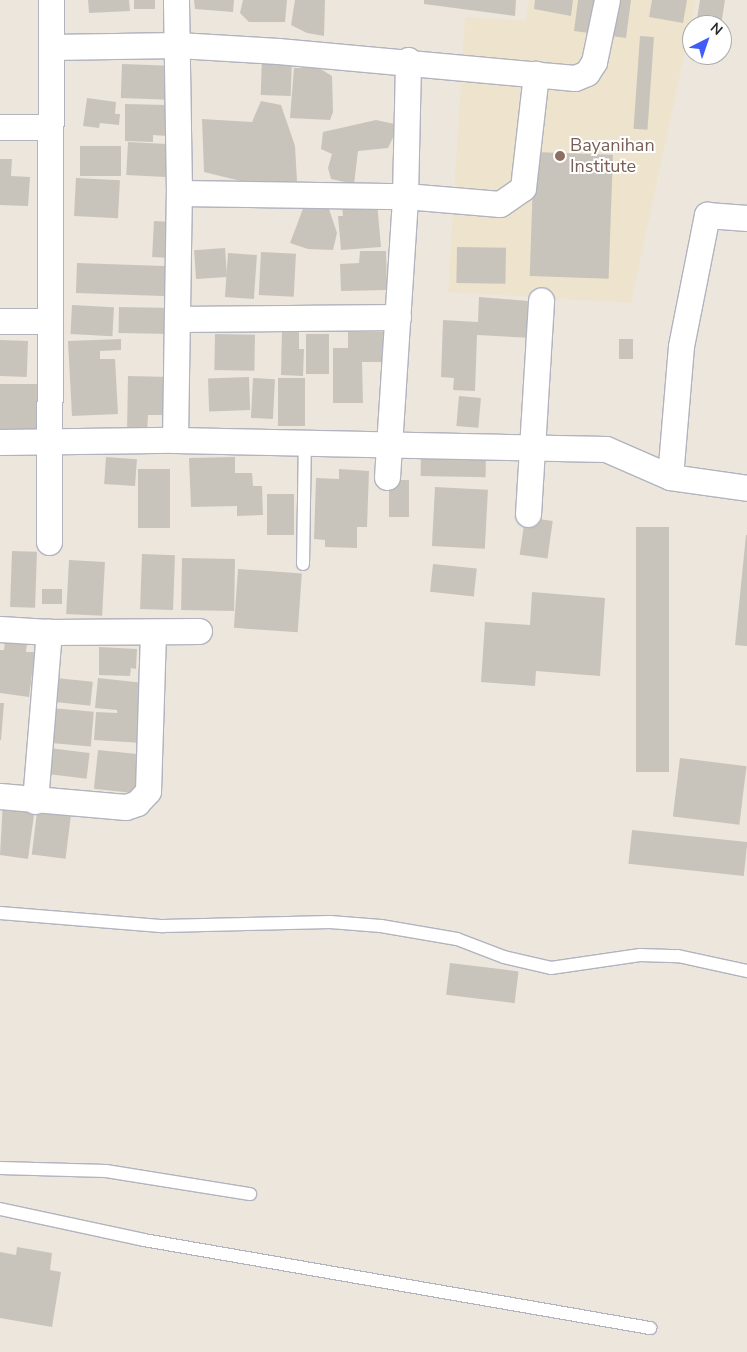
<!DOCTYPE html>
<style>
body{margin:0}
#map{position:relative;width:747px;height:1352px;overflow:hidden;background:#ece6dd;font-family:"Nunito Sans",sans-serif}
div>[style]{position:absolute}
.education>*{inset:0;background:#eee4cd}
.building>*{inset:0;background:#c8c4bc;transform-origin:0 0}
.roads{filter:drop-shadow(1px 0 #b1b3be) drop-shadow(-1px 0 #b1b3be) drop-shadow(0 1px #b1b3be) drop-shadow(0 -1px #b1b3be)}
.service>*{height:12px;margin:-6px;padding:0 6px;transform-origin:6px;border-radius:6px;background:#fff}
.minor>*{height:25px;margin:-12.5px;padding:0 12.5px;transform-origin:12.5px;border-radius:12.5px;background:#fff}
.dots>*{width:14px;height:14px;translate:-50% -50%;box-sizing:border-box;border:2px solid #fff;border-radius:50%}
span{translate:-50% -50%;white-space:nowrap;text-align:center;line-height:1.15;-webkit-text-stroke:4px #fff;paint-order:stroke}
.education-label{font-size:18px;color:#785e54}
.left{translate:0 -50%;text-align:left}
.north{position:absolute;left:682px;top:15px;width:50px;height:50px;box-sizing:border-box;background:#fff;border:1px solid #aaa;border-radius:50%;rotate:41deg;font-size:14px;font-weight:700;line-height:20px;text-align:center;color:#2b2b2b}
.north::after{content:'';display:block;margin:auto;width:18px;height:22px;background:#405df7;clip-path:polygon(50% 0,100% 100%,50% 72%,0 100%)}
</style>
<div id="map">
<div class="education">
<div style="clip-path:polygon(529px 0,696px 0,631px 303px,448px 292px,465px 17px,526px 21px)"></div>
</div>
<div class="building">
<div style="clip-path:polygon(88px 0,129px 0,130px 11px,89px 13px)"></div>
<div style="left:134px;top:0;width:21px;height:9px"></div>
<div style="clip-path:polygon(194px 0,234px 0,233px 12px,195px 9px)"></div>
<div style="clip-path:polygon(243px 0,287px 0,285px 22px,249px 22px,240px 13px)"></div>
<div style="clip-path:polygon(295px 0,325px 0,324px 36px,307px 33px,291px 25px)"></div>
<div style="clip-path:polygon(424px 0,516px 0,515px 16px,424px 4px)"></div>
<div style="clip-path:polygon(535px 0,573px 0,571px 16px,534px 9px)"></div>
<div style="clip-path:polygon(578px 0,631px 0,626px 38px,574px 31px)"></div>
<div style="clip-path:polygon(652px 0,687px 0,683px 23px,649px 17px)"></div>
<div style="clip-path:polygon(700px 0,725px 0,721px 25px,696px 25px)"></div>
<div style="left:640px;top:36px;width:14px;height:93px;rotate:4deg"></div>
<div style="left:262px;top:57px;width:30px;height:38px;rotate:2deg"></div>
<div style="left:122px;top:64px;width:55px;height:34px;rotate:2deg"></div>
<div style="clip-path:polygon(294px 68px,319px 68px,332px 76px,333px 112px,330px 120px,290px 118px)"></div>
<div style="clip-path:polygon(87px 98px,116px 102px,115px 114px,120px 114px,119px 125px,100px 123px,99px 128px,83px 126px)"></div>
<div style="clip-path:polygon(261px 101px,281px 105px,295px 146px,297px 181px,253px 184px,204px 172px,202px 119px,252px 122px)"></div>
<div style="clip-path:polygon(125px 104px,167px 105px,167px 136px,153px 135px,153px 142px,125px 141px)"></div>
<div style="clip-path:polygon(376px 120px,399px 125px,388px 148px,358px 151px,354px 184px,331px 179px,328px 168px,332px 154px,321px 149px,323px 132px)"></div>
<div style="left:128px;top:142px;width:39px;height:33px;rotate:3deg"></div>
<div style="left:80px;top:146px;width:41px;height:30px"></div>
<div style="left:534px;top:152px;width:79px;height:124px;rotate:2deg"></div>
<div style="clip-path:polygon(0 159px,12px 159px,11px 176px,30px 177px,28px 206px,0 205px)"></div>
<div style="left:76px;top:178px;width:44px;height:38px;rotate:3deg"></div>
<div style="clip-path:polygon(377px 202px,381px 247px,341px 250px,338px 216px,343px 216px,342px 205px)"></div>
<div style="clip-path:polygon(304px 206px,329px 209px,337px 233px,333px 250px,308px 249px,290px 243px)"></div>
<div style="left:154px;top:221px;width:19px;height:36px;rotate:3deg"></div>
<div style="left:457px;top:247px;width:49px;height:36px;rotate:1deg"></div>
<div style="left:225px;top:248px;width:29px;height:31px;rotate:86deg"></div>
<div style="clip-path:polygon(360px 251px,386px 251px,387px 290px,341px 291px,340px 264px,359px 263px)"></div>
<div style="left:261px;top:252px;width:35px;height:43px;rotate:3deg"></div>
<div style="left:228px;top:253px;width:29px;height:44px;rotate:4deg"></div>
<div style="left:77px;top:263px;width:94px;height:30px;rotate:2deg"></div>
<div style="clip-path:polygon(479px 297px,528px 301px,527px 312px,534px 312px,533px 338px,477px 335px,475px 391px,453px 390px,454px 378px,441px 377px,443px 320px,478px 322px)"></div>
<div style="left:72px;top:305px;width:42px;height:29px;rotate:3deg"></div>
<div style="left:119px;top:307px;width:53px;height:26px;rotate:1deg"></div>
<div style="clip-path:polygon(282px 329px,299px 329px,299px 349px,304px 349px,303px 376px,281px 375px)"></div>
<div style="clip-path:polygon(348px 332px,383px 332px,383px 362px,362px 362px,363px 403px,333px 403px,333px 348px,348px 348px)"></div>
<div style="left:215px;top:334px;width:40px;height:36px;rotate:1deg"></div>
<div style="left:306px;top:334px;width:23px;height:40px"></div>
<div style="clip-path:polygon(121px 339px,121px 350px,100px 351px,100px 359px,115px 359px,118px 414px,72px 416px,68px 341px)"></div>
<div style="left:619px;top:339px;width:14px;height:20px"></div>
<div style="left:0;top:340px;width:28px;height:36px;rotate:2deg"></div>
<div style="clip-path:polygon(128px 376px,170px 377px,169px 415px,148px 415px,147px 433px,127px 432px)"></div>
<div style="left:249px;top:377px;width:33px;height:41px;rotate:88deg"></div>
<div style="left:253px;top:378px;width:22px;height:40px;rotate:3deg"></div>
<div style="left:278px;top:378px;width:27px;height:48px"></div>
<div style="left:0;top:384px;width:37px;height:47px"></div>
<div style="left:459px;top:396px;width:22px;height:30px;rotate:5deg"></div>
<div style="left:421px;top:451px;width:65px;height:25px;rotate:1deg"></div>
<div style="left:106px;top:457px;width:31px;height:27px;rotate:4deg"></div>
<div style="clip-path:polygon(235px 457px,235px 473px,252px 473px,253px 486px,262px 486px,263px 515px,237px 516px,237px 506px,191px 507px,189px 458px)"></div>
<div style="left:138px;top:469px;width:32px;height:59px"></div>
<div style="clip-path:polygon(339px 469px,369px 471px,367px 527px,357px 527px,357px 548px,325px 547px,325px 540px,314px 539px,316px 478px,339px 479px)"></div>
<div style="left:389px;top:480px;width:20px;height:37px"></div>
<div style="left:435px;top:487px;width:53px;height:59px;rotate:3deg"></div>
<div style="left:267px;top:494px;width:27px;height:41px"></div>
<div style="left:525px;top:517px;width:28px;height:38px;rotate:8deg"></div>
<div style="left:636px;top:527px;width:33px;height:245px"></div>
<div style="clip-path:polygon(746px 535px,747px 535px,747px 646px,735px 645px)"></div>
<div style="left:12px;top:551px;width:25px;height:56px;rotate:2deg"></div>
<div style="left:142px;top:554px;width:33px;height:55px;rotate:2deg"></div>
<div style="left:182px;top:558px;width:53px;height:52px;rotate:1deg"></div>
<div style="left:69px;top:560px;width:36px;height:54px;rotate:3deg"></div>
<div style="left:433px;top:564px;width:44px;height:28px;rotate:6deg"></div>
<div style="left:238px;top:569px;width:64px;height:59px;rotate:4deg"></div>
<div style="left:42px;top:589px;width:20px;height:15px"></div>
<div style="clip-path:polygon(532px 592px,605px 598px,600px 676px,536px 671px,535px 686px,481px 682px,485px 622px,530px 625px)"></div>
<div style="clip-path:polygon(6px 632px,28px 635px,26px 652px,35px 652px,29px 697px,0 693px,0 650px,4px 650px)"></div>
<div style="clip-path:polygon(99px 647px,137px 649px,136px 669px,131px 668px,130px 676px,99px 675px)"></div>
<div style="left:56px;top:678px;width:37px;height:24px;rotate:6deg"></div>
<div style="clip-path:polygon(98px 678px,144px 683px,142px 743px,94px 740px,96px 712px,117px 713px,117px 710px,95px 708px)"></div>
<div style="clip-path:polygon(0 703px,4px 703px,1px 740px,0 740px)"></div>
<div style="left:51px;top:708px;width:43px;height:35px;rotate:5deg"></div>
<div style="left:49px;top:748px;width:41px;height:26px;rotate:7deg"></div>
<div style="left:98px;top:750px;width:44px;height:39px;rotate:6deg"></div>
<div style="left:680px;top:758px;width:67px;height:59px;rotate:7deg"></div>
<div style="clip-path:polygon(3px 802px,35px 807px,28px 859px,0 855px)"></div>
<div style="left:38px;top:804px;width:34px;height:51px;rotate:7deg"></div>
<div style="left:632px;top:830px;width:116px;height:34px;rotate:6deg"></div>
<div style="left:450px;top:963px;width:69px;height:32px;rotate:7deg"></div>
<div style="clip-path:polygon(17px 1247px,52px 1253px,50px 1270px,61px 1272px,52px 1327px,0 1318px,0 1252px,16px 1255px)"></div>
</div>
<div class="roads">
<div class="service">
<div style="left:303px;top:564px;width:121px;rotate:-89.1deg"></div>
<div style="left:0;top:913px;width:164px;rotate:4.6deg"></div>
<div style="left:163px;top:926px;width:167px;rotate:-1.4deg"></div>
<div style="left:330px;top:922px;width:51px;rotate:4.5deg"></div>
<div style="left:381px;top:926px;width:77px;rotate:9.7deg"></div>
<div style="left:457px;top:939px;width:50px;rotate:21deg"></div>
<div style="left:504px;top:957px;width:48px;rotate:13.2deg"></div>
<div style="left:551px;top:968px;width:90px;rotate:-8.3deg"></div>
<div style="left:640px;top:955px;width:38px;rotate:2deg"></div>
<div style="left:678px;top:956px;width:71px;rotate:12.3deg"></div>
<div style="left:0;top:1168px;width:106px;rotate:1.6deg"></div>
<div style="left:106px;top:1171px;width:146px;rotate:9.1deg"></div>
<div style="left:0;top:1209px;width:147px;rotate:12.1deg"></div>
<div style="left:144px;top:1240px;width:514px;rotate:9.87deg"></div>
</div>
<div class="minor">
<div style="left:51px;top:47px;width:127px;rotate:-0.9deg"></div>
<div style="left:178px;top:45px;width:100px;rotate:3.4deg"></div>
<div style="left:278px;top:51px;width:298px;rotate:5.2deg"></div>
<div style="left:575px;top:78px;width:13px;rotate:-23deg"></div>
<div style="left:587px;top:73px;width:13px;rotate:-58deg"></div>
<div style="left:594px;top:62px;width:63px;rotate:-78.2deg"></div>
<div style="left:0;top:127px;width:50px"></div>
<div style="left:179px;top:193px;width:226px;rotate:0.8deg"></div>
<div style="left:405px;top:196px;width:95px;rotate:4.8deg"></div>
<div style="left:500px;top:204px;width:28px;rotate:-35deg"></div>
<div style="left:523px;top:188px;width:115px;rotate:-83.5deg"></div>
<div style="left:177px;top:319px;width:221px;rotate:-0.5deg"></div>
<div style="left:0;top:321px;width:49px"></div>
<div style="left:175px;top:440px;width:247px;rotate:-89.1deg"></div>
<div style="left:179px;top:193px;width:193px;rotate:-90.9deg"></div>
<div style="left:0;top:442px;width:175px;rotate:-0.7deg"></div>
<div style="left:175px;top:440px;width:431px;rotate:1.2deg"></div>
<div style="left:606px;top:449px;width:70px;rotate:23.6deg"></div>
<div style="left:670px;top:477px;width:78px;rotate:8.1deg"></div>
<div style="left:387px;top:477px;width:282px;rotate:-86.3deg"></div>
<div style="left:405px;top:196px;width:136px;rotate:-88.7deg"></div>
<div style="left:670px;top:477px;width:131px;rotate:-85.2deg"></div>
<div style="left:681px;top:346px;width:134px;rotate:-78.8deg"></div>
<div style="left:707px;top:215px;width:40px;rotate:4.3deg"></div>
<div style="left:528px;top:514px;width:214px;rotate:-86.5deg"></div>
<div style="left:49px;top:542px;width:542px;rotate:-89.79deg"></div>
<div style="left:0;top:629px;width:49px;rotate:3.5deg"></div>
<div style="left:49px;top:632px;width:150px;rotate:-0.4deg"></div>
<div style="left:0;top:796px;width:126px;rotate:5deg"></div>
<div style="left:126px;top:807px;width:12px;rotate:-20deg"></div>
<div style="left:137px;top:803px;width:16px;rotate:-47deg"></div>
<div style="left:148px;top:791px;width:159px;rotate:-88.2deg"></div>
<div style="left:35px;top:801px;width:170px;rotate:-85.3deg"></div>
</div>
</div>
<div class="dots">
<div style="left:560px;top:156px;background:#8d6e63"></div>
</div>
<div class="education-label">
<span class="left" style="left:570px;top:156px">Bayanihan<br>Institute</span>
</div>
<div class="north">N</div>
</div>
